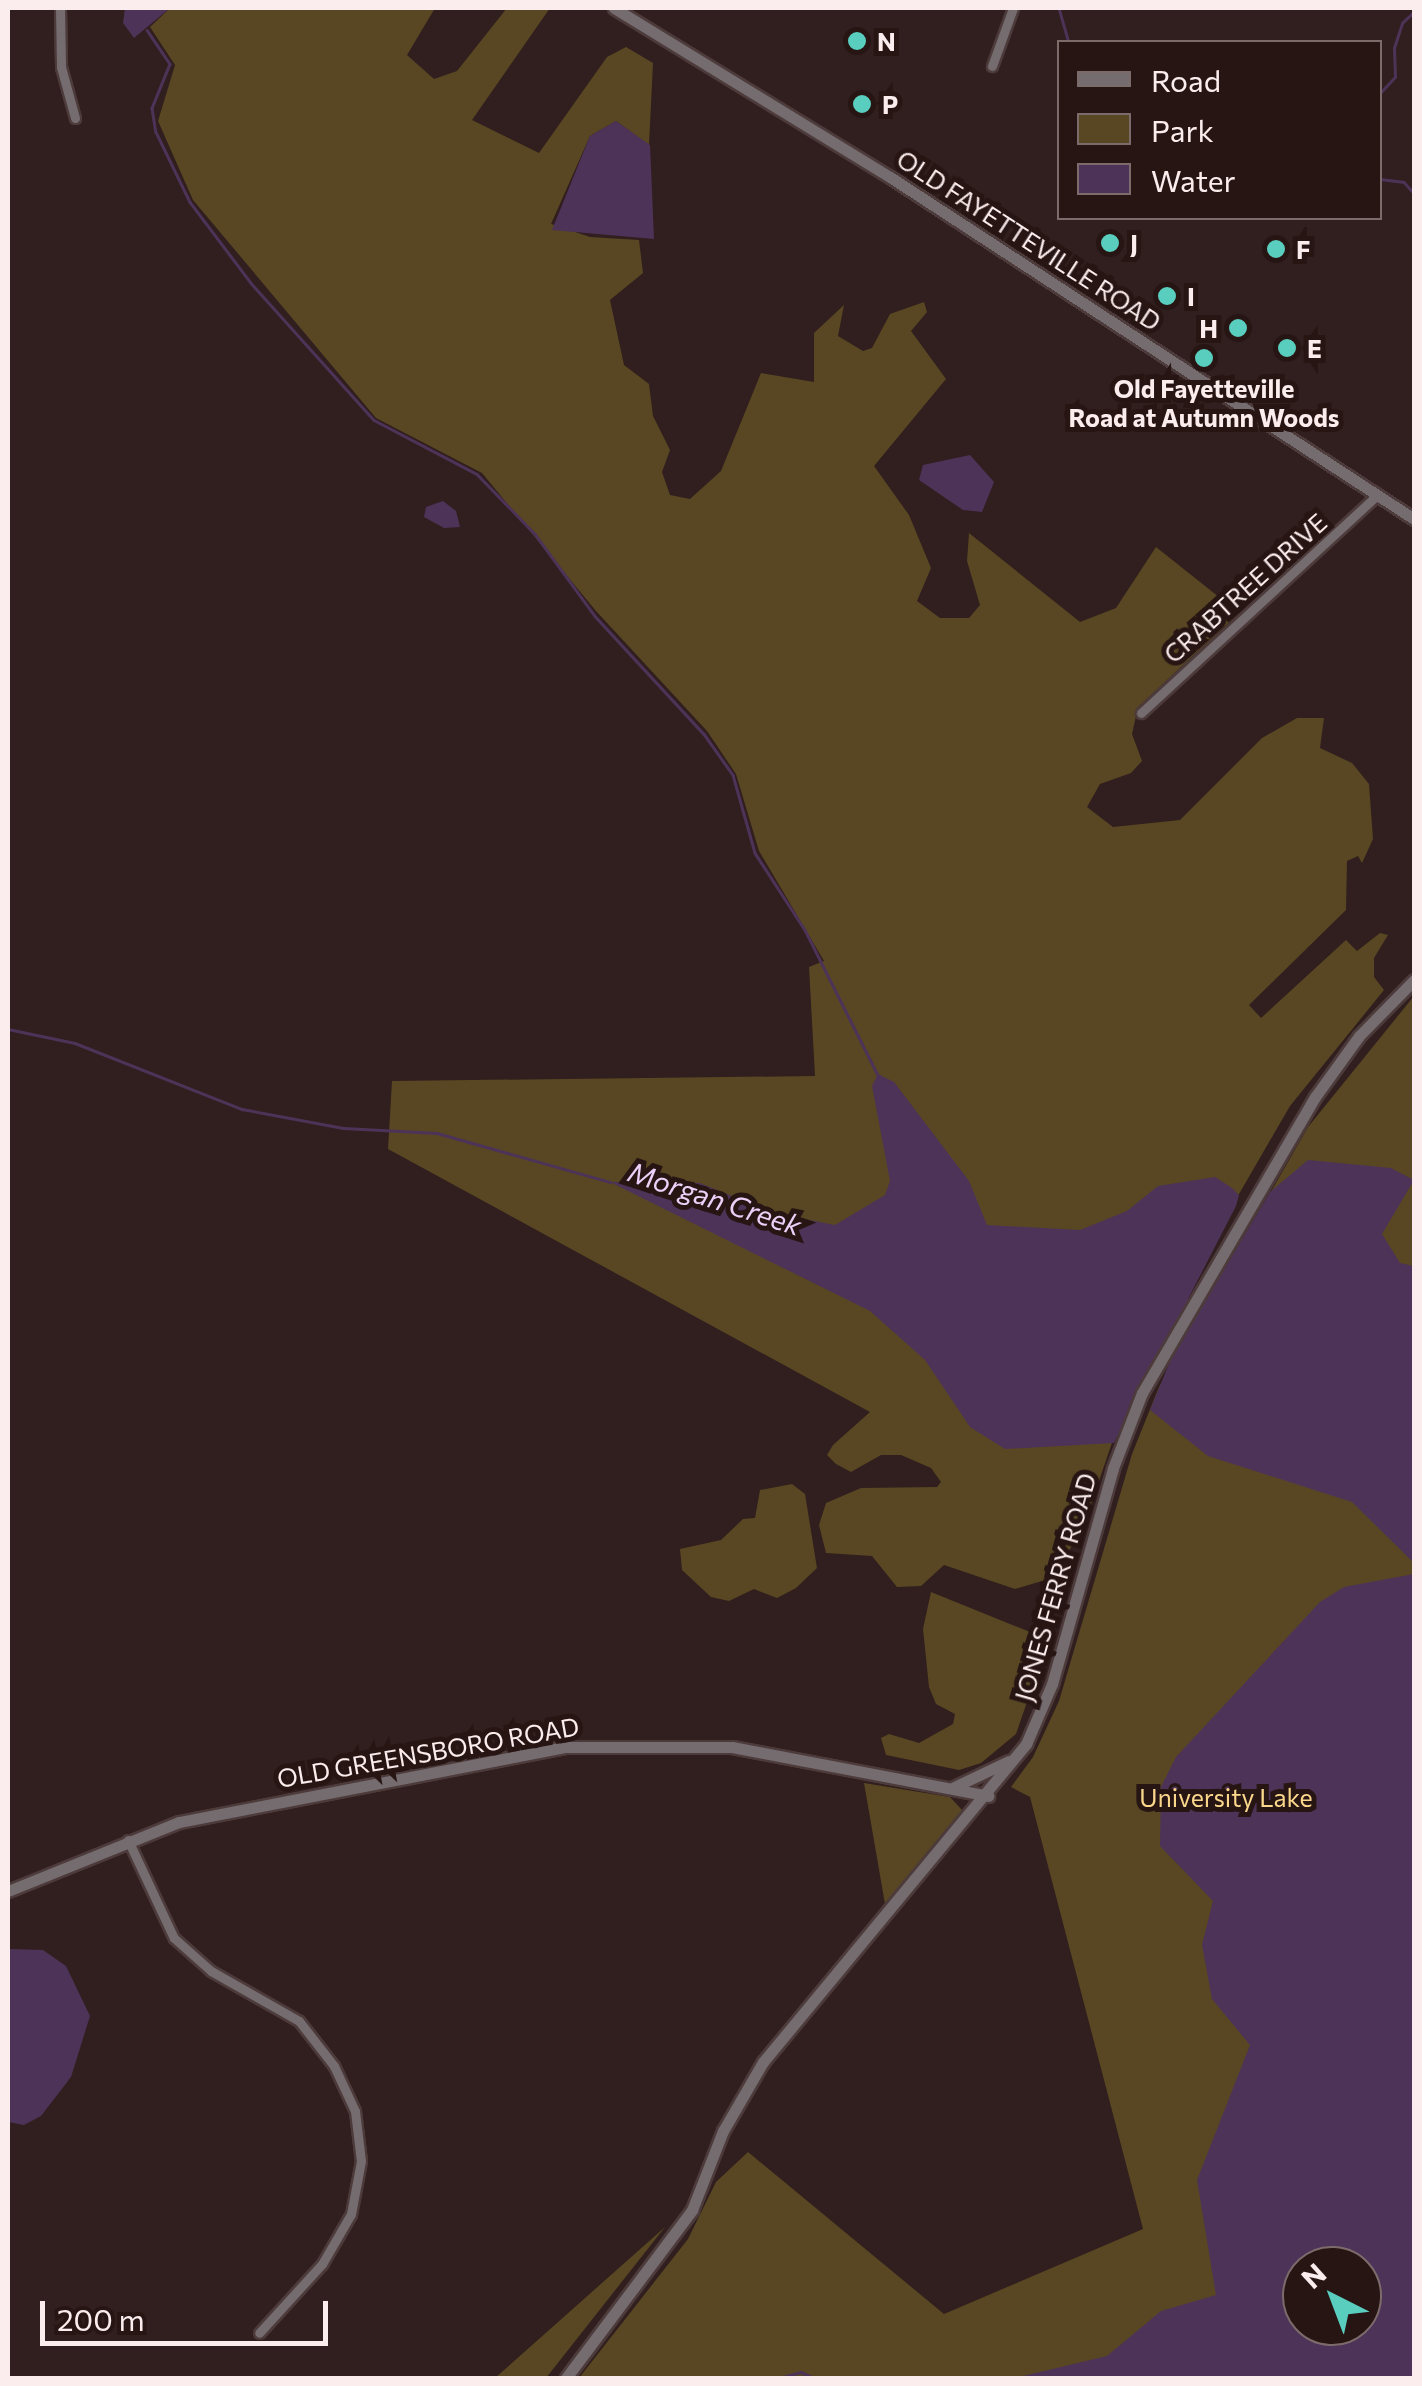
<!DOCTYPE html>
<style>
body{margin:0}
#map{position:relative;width:1422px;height:2386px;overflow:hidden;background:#311e1e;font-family:Commissioner,sans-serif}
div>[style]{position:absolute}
.green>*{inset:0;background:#584722}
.water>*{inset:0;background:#4e3359}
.stream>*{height:2.5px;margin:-1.25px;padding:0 1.25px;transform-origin:1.25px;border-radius:1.25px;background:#4e3359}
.roads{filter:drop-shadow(2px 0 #4d3b3b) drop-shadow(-2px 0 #4d3b3b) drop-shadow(0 2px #4d3b3b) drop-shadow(0 -2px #4d3b3b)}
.minor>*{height:9px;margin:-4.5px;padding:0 4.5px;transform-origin:4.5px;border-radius:4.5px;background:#756c70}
.tertiary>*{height:11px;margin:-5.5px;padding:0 5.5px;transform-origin:5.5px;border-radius:5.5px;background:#756c70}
.dots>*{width:28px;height:28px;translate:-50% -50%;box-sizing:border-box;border:5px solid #271514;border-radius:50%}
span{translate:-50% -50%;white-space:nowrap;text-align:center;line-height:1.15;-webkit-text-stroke:10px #271514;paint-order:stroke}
.poi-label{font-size:25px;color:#fbeded;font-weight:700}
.left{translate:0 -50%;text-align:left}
.right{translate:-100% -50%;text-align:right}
.street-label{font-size:25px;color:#fbeded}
.park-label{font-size:25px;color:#fad78b}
.water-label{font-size:28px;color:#ecd0f8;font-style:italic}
.frame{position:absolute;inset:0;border:10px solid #fbeded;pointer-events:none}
.legend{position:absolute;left:1057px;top:40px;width:325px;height:180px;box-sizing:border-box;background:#271514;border:2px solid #7c6b6b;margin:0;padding:12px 18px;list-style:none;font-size:30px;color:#fbeded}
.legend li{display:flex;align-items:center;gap:20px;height:50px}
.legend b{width:50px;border:2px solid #7c6b6b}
.north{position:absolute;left:1282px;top:2246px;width:100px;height:100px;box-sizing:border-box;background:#271514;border:2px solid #7c6b6b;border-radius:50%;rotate:318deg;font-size:28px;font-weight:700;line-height:40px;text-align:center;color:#fbeded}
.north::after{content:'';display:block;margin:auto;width:35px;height:45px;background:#59cebe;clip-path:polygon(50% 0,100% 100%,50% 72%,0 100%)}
.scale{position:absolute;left:40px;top:2301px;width:288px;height:45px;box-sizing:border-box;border:5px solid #fbeded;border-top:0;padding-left:12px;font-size:30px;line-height:35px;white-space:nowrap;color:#fbeded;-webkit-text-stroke:8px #271514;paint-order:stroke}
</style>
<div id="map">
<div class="green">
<div style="clip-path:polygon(170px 8px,435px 8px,407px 55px,434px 79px,457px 71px,507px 8px,550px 8px,472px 120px,539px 153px,607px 57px,626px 47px,653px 63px,649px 145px,616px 121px,590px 136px,551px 224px,590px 237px,639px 240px,643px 273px,610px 300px,624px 365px,649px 384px,653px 416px,670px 450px,662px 472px,670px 495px,690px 499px,721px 471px,761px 373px,814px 382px,814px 333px,844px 305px,838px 336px,863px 351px,872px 348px,890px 314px,924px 302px,927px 312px,911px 331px,946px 379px,874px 466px,909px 515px,931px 568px,917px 601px,940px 618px,969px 618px,980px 605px,967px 561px,969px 533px,1080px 622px,1116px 608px,1156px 547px,1239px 613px,1138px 707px,1132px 734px,1142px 761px,1131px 773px,1100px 784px,1087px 807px,1113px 827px,1180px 820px,1262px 738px,1297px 718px,1324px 718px,1320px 748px,1352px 763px,1369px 784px,1373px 839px,1362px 863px,1358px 856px,1347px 861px,1346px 910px,1249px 1005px,1261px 1018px,1346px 940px,1357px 951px,1380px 933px,1388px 935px,1374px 958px,1374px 977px,1384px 990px,1290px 1106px,1136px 1372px,1083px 1528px,1052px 1578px,1015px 1589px,944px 1565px,921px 1586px,897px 1587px,872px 1556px,826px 1553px,819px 1525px,826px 1503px,861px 1488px,937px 1487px,941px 1482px,931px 1468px,901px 1455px,881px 1455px,851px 1472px,836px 1464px,827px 1455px,833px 1445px,870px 1412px,388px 1149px,392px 1081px,815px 1076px,809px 967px,824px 961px,759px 851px,736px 774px,707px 731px,596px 611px,482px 473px,376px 418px,193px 200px,158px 121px,175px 65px,150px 27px)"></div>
<div style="clip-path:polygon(evenodd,1414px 996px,1414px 2378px,579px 2378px,688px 2239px,716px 2182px,748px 2152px,944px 2314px,1143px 2229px,1030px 1797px,1011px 1787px,1033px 1757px,1059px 1701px,1132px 1454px,1159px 1387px,1308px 1127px,1414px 996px,1302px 2266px,1362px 2266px,1362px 2326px,1302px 2326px,1302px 2266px)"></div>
<div style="clip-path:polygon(792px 1484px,805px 1494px,817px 1568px,796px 1588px,777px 1598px,754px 1589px,729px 1601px,711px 1597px,682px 1570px,680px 1549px,721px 1540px,743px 1519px,755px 1518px,760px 1490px)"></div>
<div style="clip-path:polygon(931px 1592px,1030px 1632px,1037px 1673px,1016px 1734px,981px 1763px,959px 1770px,886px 1755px,881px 1738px,889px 1734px,919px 1743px,953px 1724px,955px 1714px,936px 1704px,929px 1687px,923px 1629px)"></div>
<div style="clip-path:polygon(864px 1783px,950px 1797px,962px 1810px,885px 1904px)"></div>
<div style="clip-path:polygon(665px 2227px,546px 2378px,495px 2378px)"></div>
</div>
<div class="water">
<div style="clip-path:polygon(125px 8px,170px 8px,134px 38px,123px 23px)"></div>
<div style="clip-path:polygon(616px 121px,650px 145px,654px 239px,552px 230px,590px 136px)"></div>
<div style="clip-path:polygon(970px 455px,994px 482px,982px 512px,963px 510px,919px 480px,923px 465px)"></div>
<div style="clip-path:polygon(443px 501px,456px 511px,460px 527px,444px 528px,424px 517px,426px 507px)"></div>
<div style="clip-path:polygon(878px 1074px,894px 1082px,969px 1181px,987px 1225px,1080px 1230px,1127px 1211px,1158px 1186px,1215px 1177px,1232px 1188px,1239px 1195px,1236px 1206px,1188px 1299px,1202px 1307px,1270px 1192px,1308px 1160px,1391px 1168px,1414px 1180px,1382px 1234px,1400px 1263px,1414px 1266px,1414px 1563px,1352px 1502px,1208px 1456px,1150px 1410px,1173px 1354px,1158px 1352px,1114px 1443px,1005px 1449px,970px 1427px,925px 1360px,870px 1311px,610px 1182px,700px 1183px,774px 1213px,835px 1225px,885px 1195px,890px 1181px,872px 1086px)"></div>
<div style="clip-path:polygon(evenodd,1414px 1574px,1414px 2378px,1015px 2378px,1107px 2356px,1161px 2311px,1216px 2295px,1197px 2180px,1250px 2045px,1212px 1999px,1202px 1945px,1213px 1901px,1160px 1846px,1161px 1787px,1176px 1757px,1320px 1602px,1344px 1587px,1414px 1574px,1362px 2266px,1362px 2326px,1302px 2326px,1302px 2266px,1362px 2266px)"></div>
<div style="clip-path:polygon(8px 1949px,43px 1950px,66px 1966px,90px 2016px,71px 2077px,41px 2116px,24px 2125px,8px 2122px)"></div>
</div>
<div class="stream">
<div style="left:1059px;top:8px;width:35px;rotate:74deg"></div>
<div style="left:147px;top:30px;width:41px;rotate:55.9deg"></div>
<div style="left:170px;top:64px;width:48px;rotate:112.2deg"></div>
<div style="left:152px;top:108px;width:24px;rotate:81deg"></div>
<div style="left:156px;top:132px;width:78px;rotate:64.1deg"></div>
<div style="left:190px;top:202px;width:101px;rotate:53deg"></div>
<div style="left:251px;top:283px;width:184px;rotate:48.1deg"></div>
<div style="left:374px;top:420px;width:116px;rotate:27.7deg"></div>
<div style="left:477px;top:474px;width:83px;rotate:46deg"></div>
<div style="left:535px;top:534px;width:102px;rotate:53.8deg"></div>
<div style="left:595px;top:616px;width:161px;rotate:47.3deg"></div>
<div style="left:704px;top:734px;width:50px;rotate:54.7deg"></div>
<div style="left:733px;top:775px;width:81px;rotate:74.2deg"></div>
<div style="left:755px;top:853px;width:92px;rotate:57deg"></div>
<div style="left:805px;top:930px;width:162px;rotate:63.3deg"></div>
<div style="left:1380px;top:93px;width:22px;rotate:-47deg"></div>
<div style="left:1395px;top:77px;width:29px;rotate:-92deg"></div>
<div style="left:1394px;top:48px;width:26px;rotate:-72deg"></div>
<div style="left:1402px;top:23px;width:16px;rotate:-43deg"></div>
<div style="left:1380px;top:179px;width:24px;rotate:7deg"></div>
<div style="left:1404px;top:182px;width:15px;rotate:48deg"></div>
<div style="left:8px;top:1029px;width:68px;rotate:11.8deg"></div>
<div style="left:75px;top:1043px;width:180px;rotate:21.6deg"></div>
<div style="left:242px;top:1109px;width:104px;rotate:10.6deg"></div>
<div style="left:344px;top:1128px;width:93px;rotate:3.1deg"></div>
<div style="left:437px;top:1133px;width:180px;rotate:15.8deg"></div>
<div style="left:779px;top:2378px;width:23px;rotate:-15deg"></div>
<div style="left:801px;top:2372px;width:14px;rotate:25deg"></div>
</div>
<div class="roads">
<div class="minor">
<div style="left:60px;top:8px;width:59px;rotate:89deg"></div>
<div style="left:61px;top:67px;width:53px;rotate:74.6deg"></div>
<div style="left:992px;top:66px;width:62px;rotate:-70.1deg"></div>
<div style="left:1141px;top:713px;width:321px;rotate:-42.7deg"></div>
<div style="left:128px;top:1840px;width:108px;rotate:64.9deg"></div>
<div style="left:174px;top:1938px;width:50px;rotate:41.7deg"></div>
<div style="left:211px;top:1971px;width:101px;rotate:29.6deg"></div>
<div style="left:299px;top:2021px;width:57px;rotate:52.1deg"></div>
<div style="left:334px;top:2066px;width:50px;rotate:65deg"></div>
<div style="left:355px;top:2111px;width:50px;rotate:83.2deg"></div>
<div style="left:361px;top:2161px;width:54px;rotate:100.7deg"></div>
<div style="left:351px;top:2214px;width:58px;rotate:120.1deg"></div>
<div style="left:322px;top:2264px;width:93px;rotate:132.4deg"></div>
</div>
<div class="tertiary">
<div style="left:614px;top:8px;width:324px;rotate:31.5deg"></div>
<div style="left:890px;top:177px;width:626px;rotate:33.13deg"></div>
<div style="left:954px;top:1787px;width:61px;rotate:-25.3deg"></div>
<div style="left:8px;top:1891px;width:184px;rotate:-22deg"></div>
<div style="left:179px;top:1822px;width:394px;rotate:-11deg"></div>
<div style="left:566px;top:1747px;width:166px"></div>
<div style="left:732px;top:1747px;width:261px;rotate:10.8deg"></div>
<div style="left:566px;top:2378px;width:210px;rotate:-53.1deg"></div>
<div style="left:692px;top:2210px;width:85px;rotate:-68.6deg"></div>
<div style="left:723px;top:2131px;width:80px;rotate:-59.9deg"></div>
<div style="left:763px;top:2062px;width:413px;rotate:-50.4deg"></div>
<div style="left:1026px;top:1744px;width:65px;rotate:-66.6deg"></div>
<div style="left:1052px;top:1684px;width:224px;rotate:-74.2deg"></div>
<div style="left:1113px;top:1468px;width:80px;rotate:-68.9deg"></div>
<div style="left:1142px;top:1393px;width:343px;rotate:-59.7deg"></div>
<div style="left:1315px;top:1097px;width:75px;rotate:-54.2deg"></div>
<div style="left:1359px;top:1036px;width:78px;rotate:-45.5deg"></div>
</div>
</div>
<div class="dots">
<div style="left:857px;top:41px;background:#59cebe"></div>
<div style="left:862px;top:104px;background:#59cebe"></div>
<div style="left:1110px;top:243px;background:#59cebe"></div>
<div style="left:1276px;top:249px;background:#59cebe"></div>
<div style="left:1167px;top:296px;background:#59cebe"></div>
<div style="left:1238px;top:328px;background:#59cebe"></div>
<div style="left:1287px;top:348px;background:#59cebe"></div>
<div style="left:1204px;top:358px;background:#59cebe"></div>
</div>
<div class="poi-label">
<span class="left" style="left:877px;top:41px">N</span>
<span class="left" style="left:882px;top:104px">P</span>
<span class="left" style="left:1130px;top:243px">J</span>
<span class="left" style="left:1296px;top:249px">F</span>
<span class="left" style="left:1187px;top:296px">I</span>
<span class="right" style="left:1218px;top:328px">H</span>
<span class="left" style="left:1307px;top:348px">E</span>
<span style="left:1204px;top:403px">Old Fayetteville<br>Road at Autumn Woods</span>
</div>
<div class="street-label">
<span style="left:1029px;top:240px;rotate:33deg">OLD FAYETTEVILLE ROAD</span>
<span style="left:1245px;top:588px;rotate:-42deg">CRABTREE DRIVE</span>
<span style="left:1055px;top:1587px;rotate:-74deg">JONES FERRY ROAD</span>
<span style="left:428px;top:1752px;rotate:-10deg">OLD GREENSBORO ROAD</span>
</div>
<div class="park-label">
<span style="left:1226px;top:1797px">University Lake</span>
</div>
<div class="water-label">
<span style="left:715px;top:1198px;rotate:18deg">Morgan Creek</span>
</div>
<div class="frame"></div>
<ul class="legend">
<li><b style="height:12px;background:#756c70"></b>Road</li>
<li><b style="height:28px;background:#584722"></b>Park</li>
<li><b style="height:28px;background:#4e3359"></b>Water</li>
</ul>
<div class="north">N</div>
<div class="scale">200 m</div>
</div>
